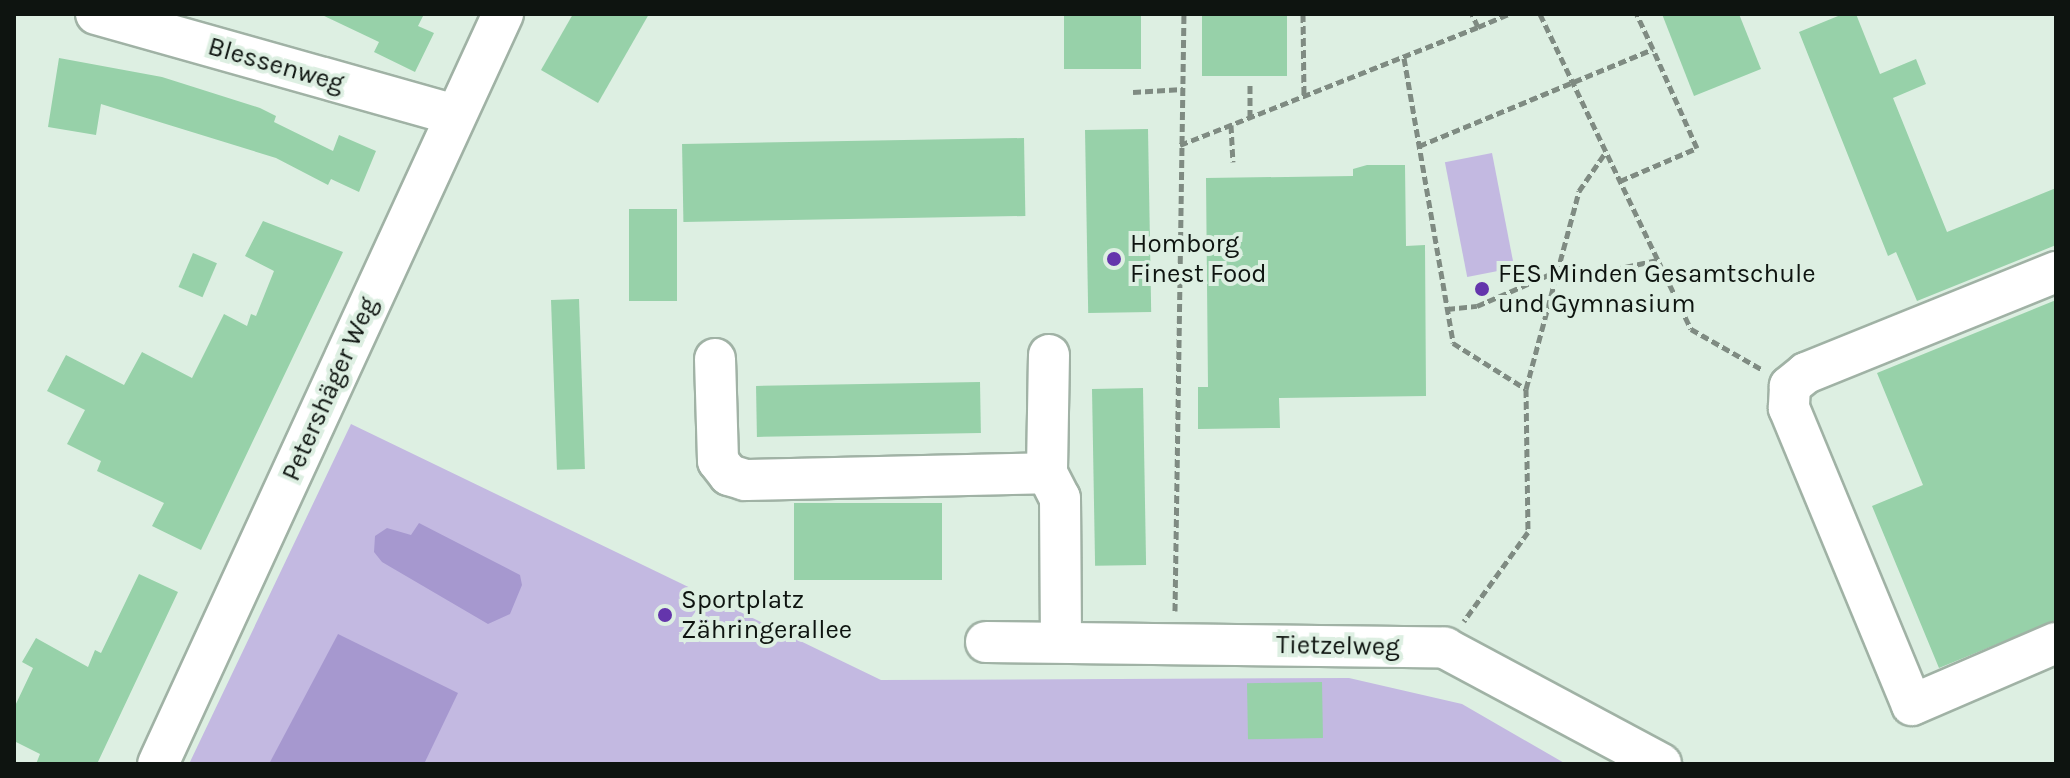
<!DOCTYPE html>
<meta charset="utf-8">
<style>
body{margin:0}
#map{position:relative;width:2070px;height:778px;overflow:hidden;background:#ddefe2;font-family:Karla,sans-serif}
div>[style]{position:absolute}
.green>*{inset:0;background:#c3b9e1;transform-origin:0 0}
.water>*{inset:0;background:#a698cf}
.building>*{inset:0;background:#97d1a9;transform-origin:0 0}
.path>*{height:5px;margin-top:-2.5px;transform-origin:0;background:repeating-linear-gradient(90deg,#7f8b82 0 8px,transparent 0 12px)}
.roads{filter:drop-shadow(2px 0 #a0b2a5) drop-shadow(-2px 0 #a0b2a5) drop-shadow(0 2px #a0b2a5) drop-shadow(0 -2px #a0b2a5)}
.minor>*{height:40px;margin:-20px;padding:0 20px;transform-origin:20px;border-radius:20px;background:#fff}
.dots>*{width:22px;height:22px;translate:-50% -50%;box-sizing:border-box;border:4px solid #ddefe2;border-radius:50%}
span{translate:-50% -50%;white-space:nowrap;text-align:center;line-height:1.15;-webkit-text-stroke:8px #ddefe2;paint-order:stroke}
.street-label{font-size:26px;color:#0e1410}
.poi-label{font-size:26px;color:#0e1410}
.left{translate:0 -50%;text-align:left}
.frame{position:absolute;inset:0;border:16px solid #0e1410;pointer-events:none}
</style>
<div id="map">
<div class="green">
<div style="left:1492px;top:153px;width:117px;height:48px;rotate:79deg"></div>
<div style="clip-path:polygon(351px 424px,881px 680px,1349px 678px,1462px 704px,1566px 764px,189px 764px)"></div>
</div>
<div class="water">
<div style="clip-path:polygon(419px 523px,520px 575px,522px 585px,510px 614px,488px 624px,382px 562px,374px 552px,375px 536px,387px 528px,411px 535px)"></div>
<div style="clip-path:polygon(338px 634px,458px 693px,424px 764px,269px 764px)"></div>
</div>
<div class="building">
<div style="clip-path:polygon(320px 14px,424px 14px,418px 26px,434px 33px,415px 72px,374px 52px,379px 42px)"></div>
<div style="clip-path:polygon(573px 14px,649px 14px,598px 103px,541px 70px)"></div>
<div style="left:1064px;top:14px;width:77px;height:55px"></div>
<div style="left:1202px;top:14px;width:85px;height:62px"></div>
<div style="clip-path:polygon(1662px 14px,1739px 14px,1761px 69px,1694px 96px)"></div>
<div style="clip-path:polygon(1843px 14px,1856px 14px,1880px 74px,1916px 59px,1926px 84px,1893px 98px,1947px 232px,2056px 188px,2056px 245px,1917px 301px,1896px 252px,1888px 256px,1799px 32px)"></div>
<div style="clip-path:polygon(59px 58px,162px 77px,260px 108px,276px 116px,274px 122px,333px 151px,339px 135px,376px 151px,359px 192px,331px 179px,328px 185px,276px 158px,101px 104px,96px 135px,48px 127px)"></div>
<div style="left:1148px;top:129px;width:183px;height:63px;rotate:89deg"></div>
<div style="left:1024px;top:138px;width:78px;height:342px;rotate:89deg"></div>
<div style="clip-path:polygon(1367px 165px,1405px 165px,1406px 246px,1425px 245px,1426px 396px,1279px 398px,1280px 428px,1198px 429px,1198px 387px,1208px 387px,1206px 178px,1353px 176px,1353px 169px)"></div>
<div style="left:629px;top:209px;width:48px;height:92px"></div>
<div style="clip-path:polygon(263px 221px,343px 252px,201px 550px,152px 526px,164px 503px,97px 471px,101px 461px,67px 444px,85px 410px,47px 391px,66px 355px,124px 385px,142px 352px,192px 378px,224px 314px,247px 326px,251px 314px,256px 316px,274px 271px,245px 256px)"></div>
<div style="left:193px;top:253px;width:26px;height:37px;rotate:23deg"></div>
<div style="left:579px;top:299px;width:170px;height:28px;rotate:88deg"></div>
<div style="clip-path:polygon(2056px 300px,2056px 620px,1939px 668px,1872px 506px,1923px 485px,1877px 373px)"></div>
<div style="left:980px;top:382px;width:51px;height:224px;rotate:89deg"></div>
<div style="left:1143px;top:388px;width:177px;height:51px;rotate:89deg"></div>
<div style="left:794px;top:503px;width:148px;height:77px"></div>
<div style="clip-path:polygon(139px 574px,178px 592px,97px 764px,36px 764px,40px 754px,14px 741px,14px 708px,33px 668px,22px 662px,36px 638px,88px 667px,95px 650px,101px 653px)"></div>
<div style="left:1322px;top:682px;width:56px;height:75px;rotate:89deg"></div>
</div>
<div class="path">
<div style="left:1303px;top:14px;width:83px;rotate:89.3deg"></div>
<div style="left:1540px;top:14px;width:349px;rotate:64.4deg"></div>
<div style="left:1691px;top:329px;width:81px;rotate:29.7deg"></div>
<div style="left:1478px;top:27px;width:34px;rotate:-23deg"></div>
<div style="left:1404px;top:58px;width:289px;rotate:80.2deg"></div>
<div style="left:1453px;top:343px;width:86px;rotate:32.2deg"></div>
<div style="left:1526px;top:389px;width:143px;rotate:89.2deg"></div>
<div style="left:1528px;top:532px;width:110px;rotate:125.7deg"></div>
<div style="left:1133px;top:92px;width:50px;rotate:-3.4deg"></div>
<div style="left:1250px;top:118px;width:35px;rotate:-90deg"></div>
<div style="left:1231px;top:125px;width:37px;rotate:87deg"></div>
<div style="left:1180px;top:145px;width:321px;rotate:-21.6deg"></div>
<div style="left:1478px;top:27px;width:14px;rotate:-115deg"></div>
<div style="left:1419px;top:146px;width:253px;rotate:-22.5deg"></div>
<div style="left:1653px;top:49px;width:38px;rotate:-115deg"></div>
<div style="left:1620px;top:181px;width:84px;rotate:-23.2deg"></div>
<div style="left:1697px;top:148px;width:108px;rotate:-114deg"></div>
<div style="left:1447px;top:309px;width:30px;rotate:-6deg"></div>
<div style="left:1477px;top:306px;width:93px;rotate:-23.5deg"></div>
<div style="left:1562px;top:269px;width:40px;rotate:4.3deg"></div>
<div style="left:1602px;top:272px;width:57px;rotate:-12.1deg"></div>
<div style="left:1526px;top:389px;width:205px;rotate:-75deg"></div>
<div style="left:1579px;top:191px;width:46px;rotate:-55.6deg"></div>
<div style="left:1175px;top:611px;width:597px;rotate:-89.14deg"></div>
</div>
<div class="roads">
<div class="minor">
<div style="left:96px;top:14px;width:373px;rotate:15.7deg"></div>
<div style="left:2056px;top:272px;width:270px;rotate:158deg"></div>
<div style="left:1806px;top:373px;width:21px;rotate:141deg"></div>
<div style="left:1790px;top:386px;width:22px;rotate:93deg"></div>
<div style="left:1789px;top:408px;width:321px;rotate:67.5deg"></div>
<div style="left:1912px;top:705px;width:157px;rotate:-23.3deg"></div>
<div style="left:1049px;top:355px;width:118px;rotate:91deg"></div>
<div style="left:1047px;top:473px;width:28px;rotate:63deg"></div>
<div style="left:1060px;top:498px;width:143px;rotate:89.6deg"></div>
<div style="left:715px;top:359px;width:102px;rotate:88.3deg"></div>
<div style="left:718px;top:461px;width:18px;rotate:52deg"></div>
<div style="left:729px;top:475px;width:17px;rotate:17deg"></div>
<div style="left:745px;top:480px;width:302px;rotate:-1.3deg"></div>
<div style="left:986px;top:642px;width:459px;rotate:0.7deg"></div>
<div style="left:1445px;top:648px;width:245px;rotate:28.2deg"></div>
<div style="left:158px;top:764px;width:826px;rotate:-65.3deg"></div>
</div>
</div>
<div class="dots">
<div style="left:1114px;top:259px;background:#6435ac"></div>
<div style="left:1482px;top:289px;background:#6435ac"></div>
<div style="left:665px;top:615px;background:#6435ac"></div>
</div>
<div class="street-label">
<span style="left:276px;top:65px;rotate:16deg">Blessenweg</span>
<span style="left:330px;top:389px;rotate:-66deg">Petershäger Weg</span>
<span style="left:1338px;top:646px;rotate:1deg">Tietzelweg</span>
</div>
<div class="poi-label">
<span class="left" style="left:1130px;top:259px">Homborg<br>Finest Food</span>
<span class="left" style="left:1498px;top:289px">FES Minden Gesamtschule<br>und Gymnasium</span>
<span class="left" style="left:681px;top:615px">Sportplatz<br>Zähringerallee</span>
</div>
<div class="frame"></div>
</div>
